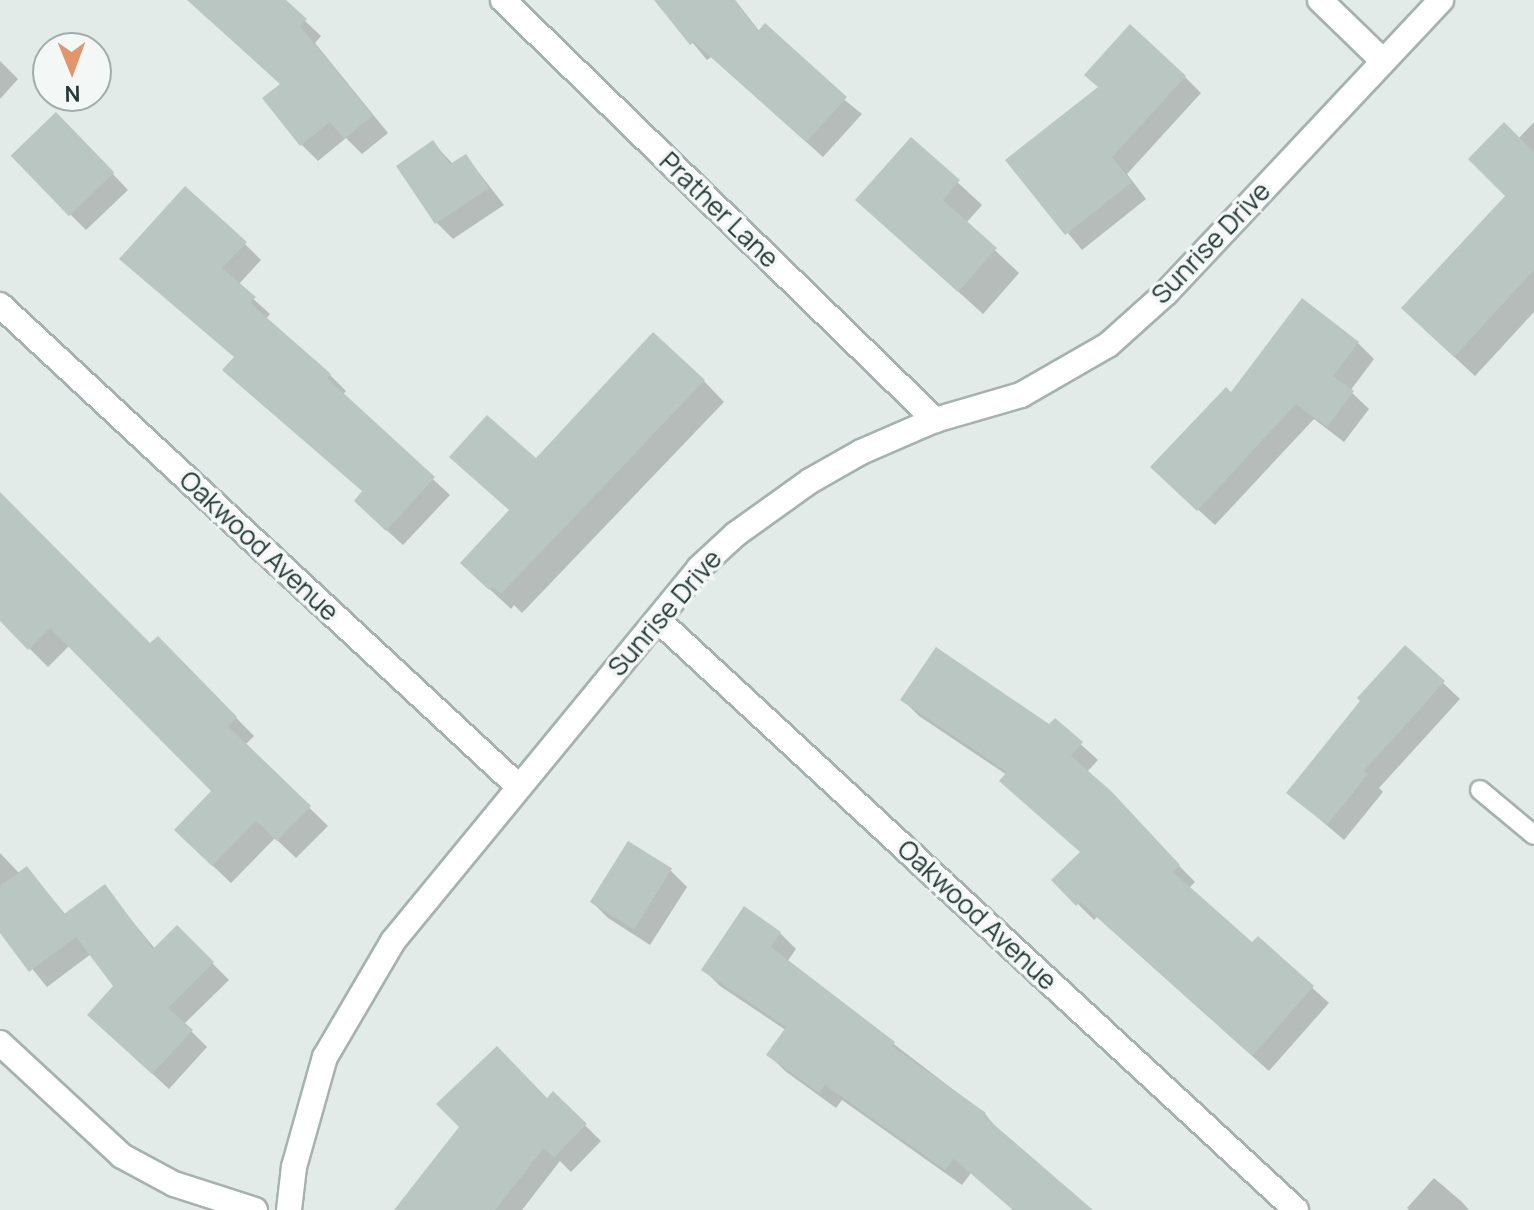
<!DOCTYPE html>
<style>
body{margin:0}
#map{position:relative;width:1534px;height:1210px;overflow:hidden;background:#e3ebe8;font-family:Manrope,sans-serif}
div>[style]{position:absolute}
.shadow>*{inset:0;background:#0003}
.building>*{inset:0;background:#b9c6c2;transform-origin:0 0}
.roads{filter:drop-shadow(2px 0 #a6b2af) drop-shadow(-2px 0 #a6b2af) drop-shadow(0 2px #a6b2af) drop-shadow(0 -2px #a6b2af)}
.lane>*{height:18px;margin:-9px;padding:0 9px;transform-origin:9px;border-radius:9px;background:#fff}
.street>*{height:24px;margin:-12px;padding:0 12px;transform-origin:12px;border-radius:12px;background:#fff}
span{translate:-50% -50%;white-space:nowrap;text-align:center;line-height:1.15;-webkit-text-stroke:7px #f3f8f6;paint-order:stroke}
.street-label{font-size:26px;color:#253a37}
.north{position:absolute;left:32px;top:32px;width:80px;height:80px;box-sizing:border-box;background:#f3f8f6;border:2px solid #a1acaa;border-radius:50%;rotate:179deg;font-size:22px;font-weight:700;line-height:32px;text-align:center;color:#253a37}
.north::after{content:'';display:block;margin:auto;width:28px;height:36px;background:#e1956b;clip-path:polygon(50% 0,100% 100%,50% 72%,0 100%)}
</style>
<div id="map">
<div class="shadow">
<div style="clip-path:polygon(189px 0,283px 0,321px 36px,315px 43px,388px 133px,362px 154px,346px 138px,318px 161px,302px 145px,282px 84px)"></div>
<div style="clip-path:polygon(657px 0,735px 0,760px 32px,862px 114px,823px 157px,711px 57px,707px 60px)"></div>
<div style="clip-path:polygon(0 61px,18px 79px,0 99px)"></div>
<div style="clip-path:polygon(1185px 77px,1201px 93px,1127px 174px,1146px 199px,1082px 250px,1008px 161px)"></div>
<div style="clip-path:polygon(1534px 122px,1534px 312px,1475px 376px,1424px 329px,1508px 196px,1518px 139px)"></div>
<div style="clip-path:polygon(72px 131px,128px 190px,86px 230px,70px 214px)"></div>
<div style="clip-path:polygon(912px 140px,982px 205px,966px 223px,1019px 273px,983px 314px,857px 200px)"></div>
<div style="clip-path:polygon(433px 143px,453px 164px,466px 156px,504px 205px,453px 239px,437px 223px,399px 166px)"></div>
<div style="clip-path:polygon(245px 244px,261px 260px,238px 285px,270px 314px,266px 319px,330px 375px,346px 391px,342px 395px,450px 495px,403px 545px,372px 517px,364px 492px,225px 370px,236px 358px,122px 259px)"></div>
<div style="clip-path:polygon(1358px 343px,1374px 359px,1350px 391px,1369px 409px,1344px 442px,1314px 419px,1215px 525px,1169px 483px,1232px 395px)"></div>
<div style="clip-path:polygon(704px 381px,724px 402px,522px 613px,514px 605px,511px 609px,483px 583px,510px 511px,536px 461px)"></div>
<div style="clip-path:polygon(0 497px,150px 646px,176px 657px,254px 736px,245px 745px,328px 826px,296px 858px,275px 838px,231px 883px,194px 848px,214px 791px,70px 645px,48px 667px,0 619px)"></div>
<div style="clip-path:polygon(1406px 648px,1460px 699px,1379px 788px,1383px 792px,1344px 840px,1289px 793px)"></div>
<div style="clip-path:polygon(903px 700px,1049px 727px,1055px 721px,1098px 760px,1087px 772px,1195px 882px,1188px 889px,1253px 945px,1258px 939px,1329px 1003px,1269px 1071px,1097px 917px,1094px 920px,1054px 880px,1082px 853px,1007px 775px,919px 716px)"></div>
<div style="clip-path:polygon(629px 844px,671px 871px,687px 887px,650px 945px,608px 918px,592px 902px)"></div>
<div style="clip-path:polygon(0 853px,20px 874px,27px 868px,66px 915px,104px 887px,156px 950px,177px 928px,229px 980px,184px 1024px,207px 1047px,169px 1089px,106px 1031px,116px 986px,91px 954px,47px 987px,0 929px)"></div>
<div style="clip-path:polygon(780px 933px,796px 949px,787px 962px,985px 1114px,1000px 1132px,1090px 1210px,1013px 1210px,971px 1173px,962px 1185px,842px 1100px,836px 1108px,785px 1071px,769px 1055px,787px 1031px,720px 986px,704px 970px)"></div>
<div style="clip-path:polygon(553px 1094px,601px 1141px,571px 1172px,560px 1161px,522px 1210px,396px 1210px)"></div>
<div style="clip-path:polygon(1434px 1178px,1462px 1202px,1469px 1210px,1409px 1210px,1407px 1208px)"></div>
</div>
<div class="building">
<div style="clip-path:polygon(187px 0,286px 0,307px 19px,300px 26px,373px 116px,344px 139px,330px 122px,300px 146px,262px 98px,280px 84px)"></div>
<div style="clip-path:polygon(654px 0,734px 0,758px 31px,765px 23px,847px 97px,806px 142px,694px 42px,690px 45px)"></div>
<div style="clip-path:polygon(1130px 24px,1186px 76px,1112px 157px,1132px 182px,1065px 235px,1005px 160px,1098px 87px,1084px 75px)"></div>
<div style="left:56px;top:112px;width:84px;height:63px;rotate:46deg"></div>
<div style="clip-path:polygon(1504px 122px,1534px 152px,1534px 270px,1454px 357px,1401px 308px,1505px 196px,1468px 159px)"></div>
<div style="clip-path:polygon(911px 137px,960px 180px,943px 200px,997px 248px,958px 292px,855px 200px)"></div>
<div style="clip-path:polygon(433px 140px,450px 164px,466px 154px,489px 188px,435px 224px,396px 166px)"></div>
<div style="clip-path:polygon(185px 186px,247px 242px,222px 268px,256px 297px,250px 303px,331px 374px,327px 378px,435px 477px,386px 531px,354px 501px,362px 491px,222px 370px,234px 357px,119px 259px)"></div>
<div style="clip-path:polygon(1302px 298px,1359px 342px,1333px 376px,1354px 391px,1327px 427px,1296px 404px,1197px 511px,1150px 467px,1226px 387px,1231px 392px)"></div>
<div style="clip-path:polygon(653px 332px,705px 380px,501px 594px,492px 587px,489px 590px,460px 563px,509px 510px,449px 457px,487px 415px,536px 458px)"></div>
<div style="clip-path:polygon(0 492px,150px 643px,158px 636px,237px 717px,228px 726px,311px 806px,277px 841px,256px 821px,212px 866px,174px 830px,211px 791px,50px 628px,28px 650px,0 621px)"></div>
<div style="clip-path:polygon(1405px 645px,1445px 681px,1364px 771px,1368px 774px,1327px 825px,1286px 793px,1360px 701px,1357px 698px)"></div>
<div style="clip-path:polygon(936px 647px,1049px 724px,1055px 718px,1083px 742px,1071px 756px,1111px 791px,1180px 865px,1173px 872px,1252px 942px,1258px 936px,1314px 986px,1252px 1056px,1080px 902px,1076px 906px,1051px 880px,1080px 852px,999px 781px,1007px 772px,900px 700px)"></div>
<div style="left:628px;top:841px;width:52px;height:72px;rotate:32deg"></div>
<div style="clip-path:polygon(27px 866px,64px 914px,105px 884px,153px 949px,177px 925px,214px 962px,168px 1008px,193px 1030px,152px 1074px,87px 1015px,113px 986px,76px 937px,29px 972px,0 933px,0 886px)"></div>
<div style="clip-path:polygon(744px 906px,781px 932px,771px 947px,895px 1042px,892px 1046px,986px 1113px,984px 1116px,1093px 1210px,1013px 1210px,954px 1159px,945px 1170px,825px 1085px,819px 1093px,766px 1055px,786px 1027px,701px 970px)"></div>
<div style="clip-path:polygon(497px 1046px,547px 1098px,553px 1091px,587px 1124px,554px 1158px,544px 1148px,495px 1210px,394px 1210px,459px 1127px,436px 1104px)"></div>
</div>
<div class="roads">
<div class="lane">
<div style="left:1480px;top:790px;width:70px;rotate:39.8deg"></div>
</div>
<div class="street">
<div style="left:503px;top:0;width:603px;rotate:44.19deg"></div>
<div style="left:1320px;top:0;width:88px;rotate:44.1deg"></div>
<div style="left:0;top:305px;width:707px;rotate:42.88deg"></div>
<div style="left:658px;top:620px;width:869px;rotate:42.76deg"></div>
<div style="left:0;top:1043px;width:166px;rotate:42.8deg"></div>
<div style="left:122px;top:1156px;width:59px;rotate:28.3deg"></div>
<div style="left:174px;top:1184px;width:85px;rotate:17.8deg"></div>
<div style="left:289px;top:1210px;width:43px;rotate:-83.4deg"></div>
<div style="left:294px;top:1167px;width:114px;rotate:-74.3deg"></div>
<div style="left:325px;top:1057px;width:134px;rotate:-59.6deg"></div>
<div style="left:393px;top:941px;width:482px;rotate:-50.6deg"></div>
<div style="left:699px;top:568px;width:50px;rotate:-42.6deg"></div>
<div style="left:736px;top:534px;width:91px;rotate:-35.6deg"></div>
<div style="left:810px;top:481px;width:59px;rotate:-29.6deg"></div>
<div style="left:861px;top:452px;width:81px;rotate:-23.4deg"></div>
<div style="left:935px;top:420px;width:90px;rotate:-16.2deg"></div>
<div style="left:1021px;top:395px;width:100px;rotate:-29.9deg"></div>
<div style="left:1108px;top:345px;width:78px;rotate:-41.9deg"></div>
<div style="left:1166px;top:293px;width:402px;rotate:-46.8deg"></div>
</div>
</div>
<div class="street-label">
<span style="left:719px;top:210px;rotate:44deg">Prather Lane</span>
<span style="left:1211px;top:243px;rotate:-46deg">Sunrise Drive</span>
<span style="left:259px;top:546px;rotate:43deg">Oakwood Avenue</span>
<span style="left:665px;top:613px;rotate:-49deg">Sunrise Drive</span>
<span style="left:977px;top:915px;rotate:43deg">Oakwood Avenue</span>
</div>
<div class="north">N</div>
</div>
